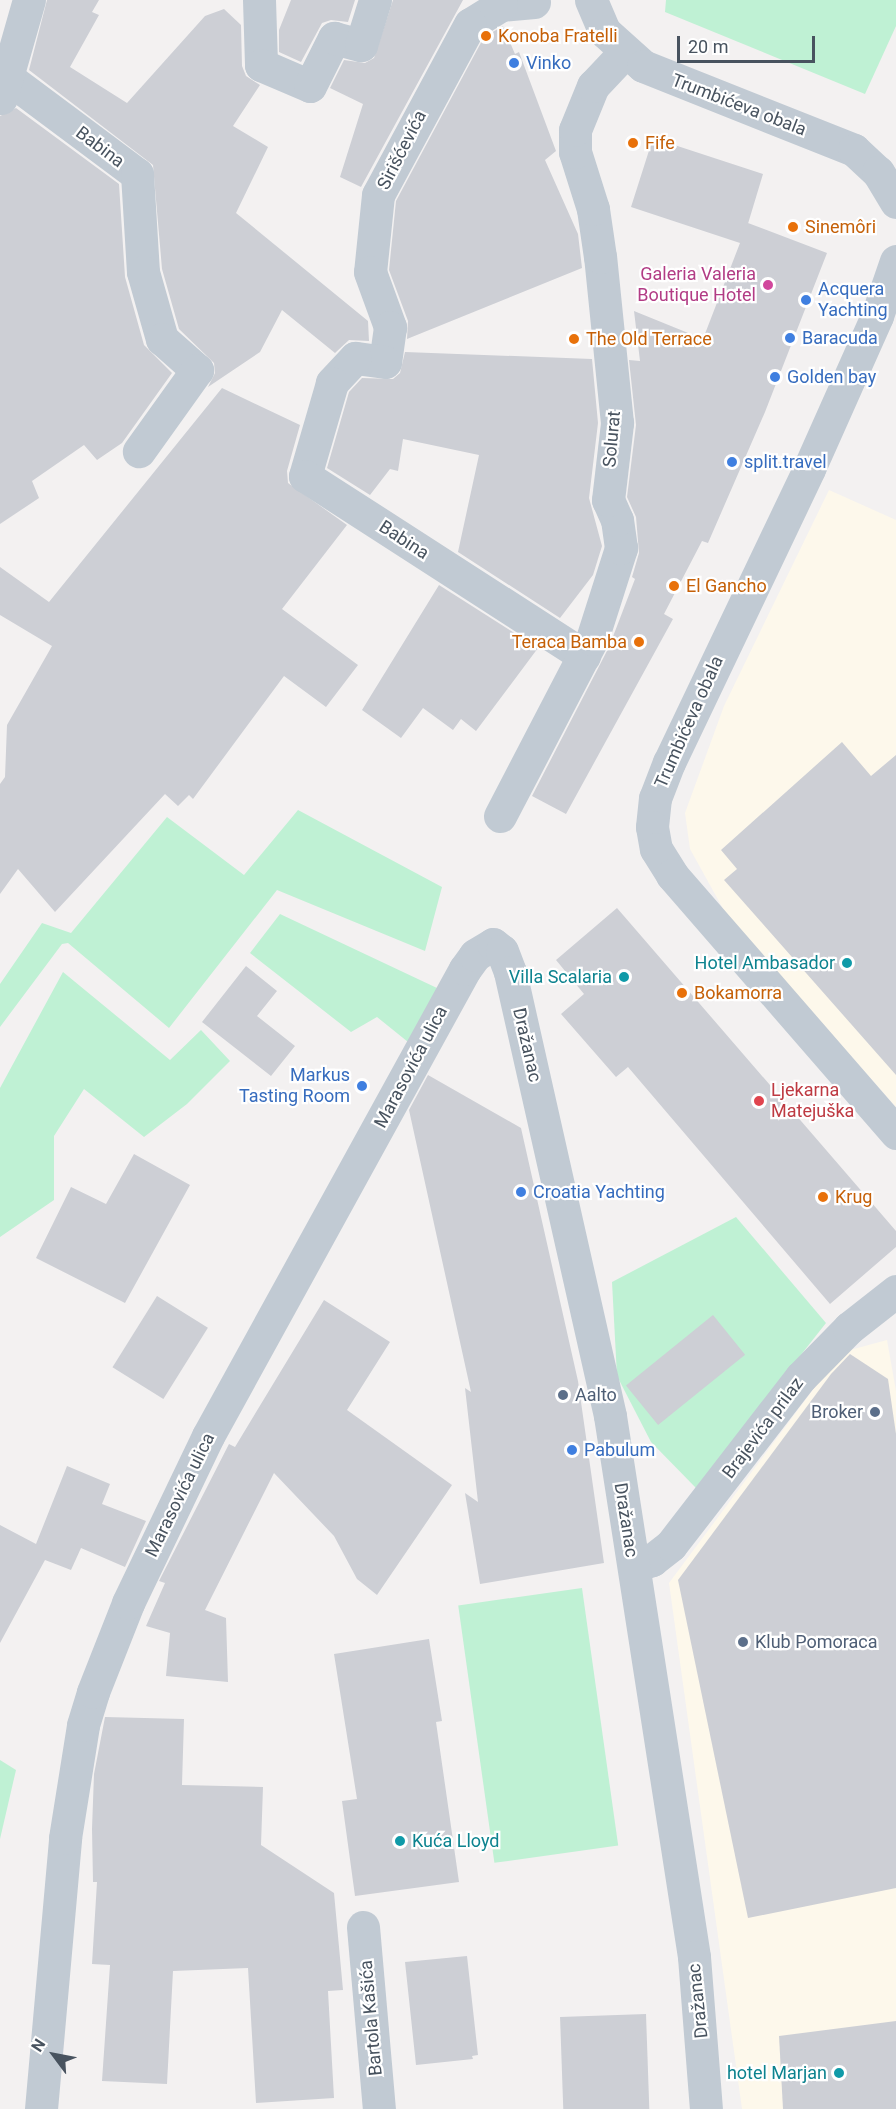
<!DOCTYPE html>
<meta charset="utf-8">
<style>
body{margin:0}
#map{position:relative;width:896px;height:2109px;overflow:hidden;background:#f3f1f1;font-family:Roboto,sans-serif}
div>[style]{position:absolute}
.commercial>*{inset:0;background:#fdf8eb}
.green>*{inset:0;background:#bff1d4;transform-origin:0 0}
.building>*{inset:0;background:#cdcfd5;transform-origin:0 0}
.pedestrian>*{height:33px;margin:-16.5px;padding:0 16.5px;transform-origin:16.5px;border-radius:16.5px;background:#c1cad3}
.minor>*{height:33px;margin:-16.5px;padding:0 16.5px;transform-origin:16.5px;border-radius:16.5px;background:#c1cad3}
.dots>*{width:16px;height:16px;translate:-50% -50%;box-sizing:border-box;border:3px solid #fff;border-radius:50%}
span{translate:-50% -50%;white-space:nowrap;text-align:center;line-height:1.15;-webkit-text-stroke:4.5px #fff;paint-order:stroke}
.food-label{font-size:18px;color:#c56008}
.left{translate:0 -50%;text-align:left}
.right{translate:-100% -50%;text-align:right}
.shop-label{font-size:18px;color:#366cbe}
.street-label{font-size:18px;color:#48535f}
.hotel-label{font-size:18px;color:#b23c85}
.culture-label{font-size:18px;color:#0d838f}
.health-label{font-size:18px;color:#be3a42}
.service-label{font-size:18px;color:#4e5e75}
.north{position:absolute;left:24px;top:2025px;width:60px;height:60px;-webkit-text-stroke:4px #fff;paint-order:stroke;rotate:302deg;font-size:16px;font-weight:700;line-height:24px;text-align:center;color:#48535f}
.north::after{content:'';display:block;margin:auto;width:21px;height:27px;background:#48535f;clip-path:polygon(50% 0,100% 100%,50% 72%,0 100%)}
.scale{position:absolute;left:677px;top:36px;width:138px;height:27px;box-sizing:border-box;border:3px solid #48535f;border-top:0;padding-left:8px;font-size:18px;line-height:21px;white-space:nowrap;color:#48535f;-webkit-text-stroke:4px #fff;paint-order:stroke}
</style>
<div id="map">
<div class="commercial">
<div style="clip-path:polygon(829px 490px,896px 520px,896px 1107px,726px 914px,690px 849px,685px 813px,724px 706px)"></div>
<div style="clip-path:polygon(887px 1340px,896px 1391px,896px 2109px,742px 2109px,669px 1583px,815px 1387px,850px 1350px)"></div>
</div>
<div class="green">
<div style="clip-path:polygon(666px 0,896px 0,896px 26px,865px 94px,665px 12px)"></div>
<div style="clip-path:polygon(298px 810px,442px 887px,425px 951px,277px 890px,169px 1028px,68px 943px,62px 944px,0 1027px,0 984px,42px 923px,71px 933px,167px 817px,244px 875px)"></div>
<div style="clip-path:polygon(280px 914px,437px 988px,413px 1046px,377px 1017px,351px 1032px,250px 953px)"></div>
<div style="clip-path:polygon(63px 972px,170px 1060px,201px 1030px,230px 1061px,187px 1104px,144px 1137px,84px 1089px,54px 1136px,54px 1200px,0 1237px,0 1088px)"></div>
<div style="clip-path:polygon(736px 1217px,826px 1323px,696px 1488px,651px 1442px,617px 1376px,612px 1282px)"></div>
<div style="left:582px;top:1588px;width:260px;height:125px;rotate:82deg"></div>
<div style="clip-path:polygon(0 1760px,16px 1770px,0 1839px)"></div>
</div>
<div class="building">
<div style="clip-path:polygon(47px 0,99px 0,92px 12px,99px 15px,70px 67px,127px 103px,205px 16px,224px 9px,241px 25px,242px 66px,246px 76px,260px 85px,233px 126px,268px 147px,236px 213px,368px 321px,369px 341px,349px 340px,335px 353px,282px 310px,260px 352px,208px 387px,215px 373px,214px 363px,179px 329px,162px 269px,153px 165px,29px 70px)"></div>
<div style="clip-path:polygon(291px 0,355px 0,348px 22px,331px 20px,322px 23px,301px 62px,279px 52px,279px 30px)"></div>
<div style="clip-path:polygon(393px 0,463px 0,361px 187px,340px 177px,363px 104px,330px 88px,344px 60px,365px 63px,374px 58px)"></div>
<div style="clip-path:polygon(503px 26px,515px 54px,519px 52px,556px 151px,545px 160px,578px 234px,582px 268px,407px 339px,408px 321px,389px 270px,396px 201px,484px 37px)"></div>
<div style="clip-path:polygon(16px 108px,119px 184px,125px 277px,144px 345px,172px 373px,122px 443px,97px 460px,84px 445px,32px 481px,39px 498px,0 524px,0 116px)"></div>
<div style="clip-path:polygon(653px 138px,763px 174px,747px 227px,748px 223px,827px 253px,765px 412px,708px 543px,702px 541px,664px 614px,673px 619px,566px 814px,532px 796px,609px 647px,635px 579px,632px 577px,639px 553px,636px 517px,627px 497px,636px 425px,629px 360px,640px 361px,634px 311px,703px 339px,740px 243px,631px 207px)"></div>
<div style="clip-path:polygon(405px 352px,592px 359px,598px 423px,589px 498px,602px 546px,593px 575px,560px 618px,458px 552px,479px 455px,403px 439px,398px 471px,390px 469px,370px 495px,327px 468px,349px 392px,362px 378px,393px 379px,400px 373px)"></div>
<div style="clip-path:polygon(222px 388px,300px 425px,287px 471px,288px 483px,347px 525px,282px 609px,358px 665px,326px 707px,284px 676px,193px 799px,189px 795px,178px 806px,165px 794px,55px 912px,18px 869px,0 894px,0 784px,5px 777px,7px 725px,52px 646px,0 615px,0 567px,49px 602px)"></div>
<div style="clip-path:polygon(439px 585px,538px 648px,476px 731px,461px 719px,453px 730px,423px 708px,401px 738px,362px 710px)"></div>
<div style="clip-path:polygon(842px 742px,871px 776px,896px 755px,896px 1075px,724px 880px,737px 869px,721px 850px)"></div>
<div style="clip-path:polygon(617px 908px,896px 1231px,896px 1247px,830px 1304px,628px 1067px,616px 1077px,561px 1014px,584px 994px,556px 960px)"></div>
<div style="clip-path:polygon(246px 966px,277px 991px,257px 1016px,295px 1046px,271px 1076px,202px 1022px)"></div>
<div style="clip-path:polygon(428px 1075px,521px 1128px,578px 1381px,604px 1563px,480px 1584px,465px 1493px,478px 1502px,465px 1388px,471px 1392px,409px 1110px)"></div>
<div style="clip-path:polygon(134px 1154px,190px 1185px,125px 1303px,36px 1258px,71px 1187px,106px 1204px)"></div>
<div style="left:157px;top:1296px;width:60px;height:84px;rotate:32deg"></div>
<div style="clip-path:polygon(324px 1300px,390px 1342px,347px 1410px,452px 1485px,377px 1595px,357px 1579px,334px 1536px,274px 1473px,205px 1610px,226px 1618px,228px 1682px,166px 1676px,170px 1633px,146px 1626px,165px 1583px,159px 1581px,229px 1444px,235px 1447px)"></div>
<div style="left:713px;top:1315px;width:51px;height:112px;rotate:51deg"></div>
<div style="clip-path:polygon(850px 1354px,888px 1379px,896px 1434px,896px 1888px,748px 1918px,678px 1580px,831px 1374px)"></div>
<div style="clip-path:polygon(67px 1466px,110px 1484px,102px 1504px,146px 1521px,125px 1567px,81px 1548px,71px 1570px,45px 1560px,0 1643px,0 1525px,36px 1544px)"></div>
<div style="clip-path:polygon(429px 1639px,442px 1721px,436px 1722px,459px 1882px,355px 1896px,342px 1801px,357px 1799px,334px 1654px)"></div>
<div style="clip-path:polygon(105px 1717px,184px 1719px,182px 1785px,263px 1787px,261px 1845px,334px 1893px,343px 1990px,328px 1991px,334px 2098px,256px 2103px,248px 1968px,173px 1971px,167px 2084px,102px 2081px,110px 1965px,92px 1964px,97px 1882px,93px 1882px,92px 1829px,94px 1774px)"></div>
<div style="clip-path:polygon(467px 1956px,478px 2055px,472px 2056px,473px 2059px,416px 2065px,405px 1962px)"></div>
<div style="left:646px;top:2014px;width:95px;height:86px;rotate:88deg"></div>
<div style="clip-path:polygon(896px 2021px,896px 2109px,783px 2109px,779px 2036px)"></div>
</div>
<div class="pedestrian">
<div style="left:259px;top:0;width:65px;rotate:88.2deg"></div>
<div style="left:261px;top:65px;width:53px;rotate:23.2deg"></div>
<div style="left:310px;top:86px;width:54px;rotate:-63.4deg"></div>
<div style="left:334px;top:38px;width:28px;rotate:15deg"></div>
<div style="left:361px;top:45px;width:47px;rotate:-72.7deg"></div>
<div style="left:534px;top:2px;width:33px;rotate:175deg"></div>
<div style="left:501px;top:5px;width:36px;rotate:148deg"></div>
<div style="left:470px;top:24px;width:194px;rotate:118.3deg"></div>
<div style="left:378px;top:195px;width:77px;rotate:95.9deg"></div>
<div style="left:370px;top:272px;width:59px;rotate:70deg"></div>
<div style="left:390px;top:327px;width:35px;rotate:98deg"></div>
<div style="left:385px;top:362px;width:30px;rotate:-172deg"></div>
<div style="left:355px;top:358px;width:34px;rotate:133deg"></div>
<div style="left:332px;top:383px;width:97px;rotate:106.2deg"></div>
<div style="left:305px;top:476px;width:332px;rotate:32.8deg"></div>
<div style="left:8px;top:78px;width:161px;rotate:36.7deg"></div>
<div style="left:137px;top:174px;width:98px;rotate:86.5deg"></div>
<div style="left:143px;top:272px;width:70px;rotate:74.2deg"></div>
<div style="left:162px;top:339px;width:47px;rotate:41.5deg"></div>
<div style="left:197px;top:370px;width:100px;rotate:125.6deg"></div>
<div style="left:1px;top:98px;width:102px;rotate:-74.1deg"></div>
<div style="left:500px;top:816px;width:199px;rotate:-62.5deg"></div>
<div style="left:592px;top:639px;width:96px;rotate:-72.3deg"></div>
<div style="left:621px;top:548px;width:28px;rotate:-98deg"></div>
<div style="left:617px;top:520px;width:22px;rotate:-114deg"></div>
<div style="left:608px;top:500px;width:78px;rotate:-83.3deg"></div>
<div style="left:617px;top:423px;width:167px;rotate:-95.8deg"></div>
<div style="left:600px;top:257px;width:49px;rotate:-98.3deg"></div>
<div style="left:593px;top:209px;width:60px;rotate:-107.5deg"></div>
<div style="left:575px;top:152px;width:22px;rotate:-90deg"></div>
<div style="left:575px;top:130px;width:48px;rotate:-67.8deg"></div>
<div style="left:593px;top:86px;width:47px;rotate:-46.7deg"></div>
</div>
<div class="minor">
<div style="left:591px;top:0;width:34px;rotate:67deg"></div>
<div style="left:604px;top:31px;width:52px;rotate:41.9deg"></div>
<div style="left:643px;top:66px;width:227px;rotate:21.7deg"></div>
<div style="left:854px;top:150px;width:33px;rotate:43deg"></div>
<div style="left:878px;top:172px;width:35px;rotate:59deg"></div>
<div style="left:896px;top:261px;width:58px;rotate:109.1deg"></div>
<div style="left:877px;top:316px;width:167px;rotate:114deg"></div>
<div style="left:809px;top:469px;width:325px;rotate:115.5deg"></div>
<div style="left:669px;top:762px;width:39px;rotate:111deg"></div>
<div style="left:655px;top:798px;width:29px;rotate:96deg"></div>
<div style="left:652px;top:827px;width:22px;rotate:80deg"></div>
<div style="left:656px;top:849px;width:31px;rotate:58deg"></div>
<div style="left:672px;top:875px;width:342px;rotate:49deg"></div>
<div style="left:634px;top:1566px;width:19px;rotate:-18deg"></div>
<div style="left:652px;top:1560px;width:24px;rotate:-38deg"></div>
<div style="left:671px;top:1545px;width:212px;rotate:-52.3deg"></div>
<div style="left:801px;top:1377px;width:69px;rotate:-45.6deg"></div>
<div style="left:849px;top:1328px;width:60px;rotate:-38.2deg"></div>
<div style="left:363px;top:1927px;width:183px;rotate:85deg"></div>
<div style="left:41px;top:2109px;width:272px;rotate:-84.9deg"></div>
<div style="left:65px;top:1838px;width:114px;rotate:-80.9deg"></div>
<div style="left:83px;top:1725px;width:34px;rotate:-73deg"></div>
<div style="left:93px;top:1692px;width:96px;rotate:-68.5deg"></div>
<div style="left:128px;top:1603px;width:185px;rotate:-64.4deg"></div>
<div style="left:208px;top:1436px;width:533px;rotate:-61.18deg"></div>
<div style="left:465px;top:969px;width:17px;rotate:-54deg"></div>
<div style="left:475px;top:955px;width:21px;rotate:-31deg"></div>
<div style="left:493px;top:944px;width:11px;rotate:38deg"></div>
<div style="left:502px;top:951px;width:22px;rotate:69deg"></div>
<div style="left:510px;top:972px;width:455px;rotate:77.3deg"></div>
<div style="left:610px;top:1416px;width:547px;rotate:81.17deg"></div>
<div style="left:694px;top:1957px;width:152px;rotate:85.5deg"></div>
</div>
<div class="dots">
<div style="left:486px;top:36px;background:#e8710a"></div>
<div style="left:514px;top:63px;background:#3f7fe0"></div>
<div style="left:633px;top:143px;background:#e8710a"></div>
<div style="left:793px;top:227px;background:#e8710a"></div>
<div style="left:768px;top:285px;background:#d1479c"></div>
<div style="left:806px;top:300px;background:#3f7fe0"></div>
<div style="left:790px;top:338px;background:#3f7fe0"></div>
<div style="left:574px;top:339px;background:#e8710a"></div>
<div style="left:775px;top:377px;background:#3f7fe0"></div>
<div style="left:732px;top:462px;background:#3f7fe0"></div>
<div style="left:674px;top:586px;background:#e8710a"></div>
<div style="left:639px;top:642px;background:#e8710a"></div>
<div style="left:847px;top:963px;background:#0f9aa8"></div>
<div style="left:624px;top:977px;background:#0f9aa8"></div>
<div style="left:682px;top:993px;background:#e8710a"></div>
<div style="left:362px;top:1086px;background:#3f7fe0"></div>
<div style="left:759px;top:1101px;background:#e0444e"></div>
<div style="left:521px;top:1192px;background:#3f7fe0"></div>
<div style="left:823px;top:1197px;background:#e8710a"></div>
<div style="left:563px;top:1395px;background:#5c6f8a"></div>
<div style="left:875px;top:1412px;background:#5c6f8a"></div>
<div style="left:572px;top:1450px;background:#3f7fe0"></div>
<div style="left:743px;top:1642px;background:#5c6f8a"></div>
<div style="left:400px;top:1841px;background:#0f9aa8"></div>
<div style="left:839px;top:2073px;background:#0f9aa8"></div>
</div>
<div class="food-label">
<span class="left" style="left:498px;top:36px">Konoba Fratelli</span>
<span class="left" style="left:645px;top:143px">Fife</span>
<span class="left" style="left:805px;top:227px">Sinemôri</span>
<span class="left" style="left:586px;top:339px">The Old Terrace</span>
<span class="left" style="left:686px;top:586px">El Gancho</span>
<span class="right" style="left:627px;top:642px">Teraca Bamba</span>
<span class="left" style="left:694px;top:993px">Bokamorra</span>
<span class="left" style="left:835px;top:1197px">Krug</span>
</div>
<div class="shop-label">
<span class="left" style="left:526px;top:63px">Vinko</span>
<span class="left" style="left:818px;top:300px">Acquera<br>Yachting</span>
<span class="left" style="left:802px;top:338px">Baracuda</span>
<span class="left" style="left:787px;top:377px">Golden bay</span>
<span class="left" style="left:744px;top:462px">split.travel</span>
<span class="right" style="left:350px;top:1086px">Markus<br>Tasting Room</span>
<span class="left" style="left:533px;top:1192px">Croatia Yachting</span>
<span class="left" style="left:584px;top:1450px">Pabulum</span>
</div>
<div class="street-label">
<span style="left:739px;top:105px;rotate:21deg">Trumbićeva obala</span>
<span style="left:100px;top:147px;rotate:37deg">Babina</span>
<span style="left:402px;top:150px;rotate:-63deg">Sirišćevića</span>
<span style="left:612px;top:439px;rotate:-85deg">Solurat</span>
<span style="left:404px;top:540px;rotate:33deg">Babina</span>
<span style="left:689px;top:722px;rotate:-66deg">Trumbićeva obala</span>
<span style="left:527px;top:1045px;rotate:77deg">Dražanac</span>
<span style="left:411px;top:1067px;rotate:-62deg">Marasovića ulica</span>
<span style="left:763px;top:1428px;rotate:-53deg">Brajevića prilaz</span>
<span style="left:180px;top:1495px;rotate:-64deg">Marasovića ulica</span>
<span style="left:626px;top:1520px;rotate:81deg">Dražanac</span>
<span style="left:698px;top:2001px;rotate:-96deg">Dražanac</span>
<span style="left:371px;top:2018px;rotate:-95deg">Bartola Kašića</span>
</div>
<div class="hotel-label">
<span class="right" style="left:756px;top:285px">Galeria Valeria<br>Boutique Hotel</span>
</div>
<div class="culture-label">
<span class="right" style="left:835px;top:963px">Hotel Ambasador</span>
<span class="right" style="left:612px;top:977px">Villa Scalaria</span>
<span class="left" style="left:412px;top:1841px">Kuća Lloyd</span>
<span class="right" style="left:827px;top:2073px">hotel Marjan</span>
</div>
<div class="health-label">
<span class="left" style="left:771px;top:1101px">Ljekarna<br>Matejuška</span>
</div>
<div class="service-label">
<span class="left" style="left:575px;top:1395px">Aalto</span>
<span class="right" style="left:863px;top:1412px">Broker</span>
<span class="left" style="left:755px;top:1642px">Klub Pomoraca</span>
</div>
<div class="north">N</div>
<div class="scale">20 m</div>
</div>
